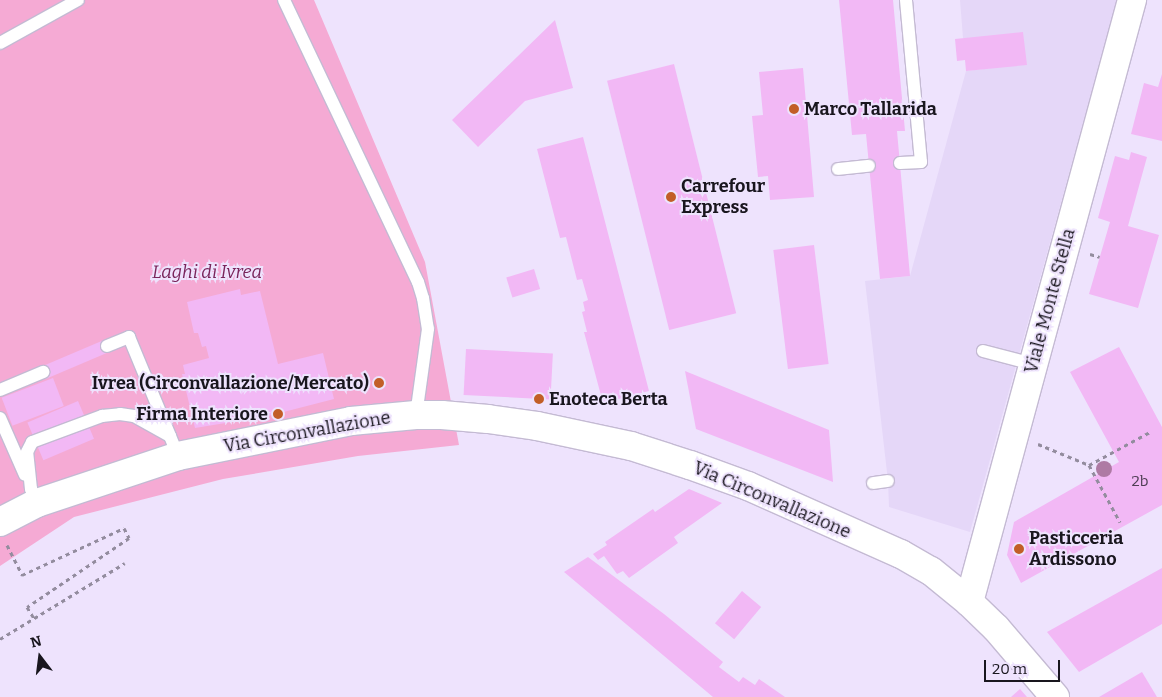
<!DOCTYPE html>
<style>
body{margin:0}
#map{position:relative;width:1162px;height:697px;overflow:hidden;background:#eee3fd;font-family:Bitter,serif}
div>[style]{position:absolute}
.built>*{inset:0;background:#e5d7f8}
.green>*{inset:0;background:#f5aad4}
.building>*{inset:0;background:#f2b8f5;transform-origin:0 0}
.path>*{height:3px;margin-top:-1.5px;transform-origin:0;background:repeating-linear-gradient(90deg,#938c9e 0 4px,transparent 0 8px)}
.roads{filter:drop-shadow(1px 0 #c4bad3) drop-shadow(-1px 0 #c4bad3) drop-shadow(0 1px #c4bad3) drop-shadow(0 -1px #c4bad3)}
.service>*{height:12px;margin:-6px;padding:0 6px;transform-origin:6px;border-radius:6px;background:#fff}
.secondary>*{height:28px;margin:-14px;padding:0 14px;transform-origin:14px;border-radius:14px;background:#fff}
.primary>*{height:28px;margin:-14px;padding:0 14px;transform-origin:14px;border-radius:14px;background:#fff}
.trees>*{width:16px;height:16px;margin:-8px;border-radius:50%;background:#ae7aa4}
.dots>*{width:14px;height:14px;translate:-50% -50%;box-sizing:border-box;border:2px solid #eee3fd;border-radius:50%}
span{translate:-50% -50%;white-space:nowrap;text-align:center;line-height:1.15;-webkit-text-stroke:4px #eee3fd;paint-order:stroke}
.number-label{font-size:15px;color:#4f3e54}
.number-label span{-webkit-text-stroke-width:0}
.poi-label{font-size:18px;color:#19161e;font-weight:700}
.left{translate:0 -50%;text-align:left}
.right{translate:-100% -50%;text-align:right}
.park-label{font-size:18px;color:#79245b;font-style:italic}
.street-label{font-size:18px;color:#19161e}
.north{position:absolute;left:15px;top:632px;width:50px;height:50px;-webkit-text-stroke:4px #eee3fd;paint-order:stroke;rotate:345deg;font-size:14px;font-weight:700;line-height:20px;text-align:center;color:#19161e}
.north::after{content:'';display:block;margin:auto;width:18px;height:22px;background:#19161e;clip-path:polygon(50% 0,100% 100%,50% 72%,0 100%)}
.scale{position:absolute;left:984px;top:660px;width:76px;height:22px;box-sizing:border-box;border:2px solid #19161e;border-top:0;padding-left:6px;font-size:15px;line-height:18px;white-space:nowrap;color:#19161e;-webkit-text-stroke:4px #eee3fd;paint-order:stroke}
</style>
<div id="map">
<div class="built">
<div style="clip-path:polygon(960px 0,1117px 0,970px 532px,889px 507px,888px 481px,865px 281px,910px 276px,966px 71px,1027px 64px,963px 38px)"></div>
</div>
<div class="green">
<div style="clip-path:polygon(0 0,314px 0,425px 262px,459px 445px,358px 456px,223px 479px,74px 517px,0 566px)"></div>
</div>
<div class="building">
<div style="clip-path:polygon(839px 0,893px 0,905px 131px,897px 131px,910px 276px,880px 279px,866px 134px,852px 135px)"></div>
<div style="clip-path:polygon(555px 20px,573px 88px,525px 101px,478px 147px,452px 120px)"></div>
<div style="clip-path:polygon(1023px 32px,1027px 65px,966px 71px,965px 60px,957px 61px,955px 39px)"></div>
<div style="left:674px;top:64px;width:257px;height:69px;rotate:76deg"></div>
<div style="clip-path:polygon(803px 68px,814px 197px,770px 200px,768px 176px,758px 177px,752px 116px,763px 115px,759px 72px)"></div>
<div style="clip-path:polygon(1162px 74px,1162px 141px,1131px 134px,1144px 83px,1158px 87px)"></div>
<div style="clip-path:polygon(583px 137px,649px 391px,603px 403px,584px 332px,587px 332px,582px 312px,585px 311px,583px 302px,588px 300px,582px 279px,577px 280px,566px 237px,560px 238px,537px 149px)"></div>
<div style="clip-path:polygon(1131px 152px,1147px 157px,1128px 226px,1159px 235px,1138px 308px,1089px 294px,1110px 222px,1098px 218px,1115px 156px,1129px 160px)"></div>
<div style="left:814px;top:245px;width:120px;height:41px;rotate:83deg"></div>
<div style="left:534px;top:269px;width:21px;height:29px;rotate:73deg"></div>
<div style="clip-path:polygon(240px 289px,241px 295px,260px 291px,278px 364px,323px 353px,334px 399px,268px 416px,195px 428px,182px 374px,185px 374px,183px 365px,209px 358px,206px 346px,202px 347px,198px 333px,194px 333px,187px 302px)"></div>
<div style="left:104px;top:340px;width:13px;height:69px;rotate:67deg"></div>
<div style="clip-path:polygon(1119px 347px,1162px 427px,1162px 505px,1021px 583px,1007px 555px,1014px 522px,1119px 462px,1070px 372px)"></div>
<div style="left:466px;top:349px;width:87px;height:46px;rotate:3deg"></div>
<div style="clip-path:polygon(685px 371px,829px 430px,833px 482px,696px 429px)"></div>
<div style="left:53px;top:378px;width:30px;height:55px;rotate:69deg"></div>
<div style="left:78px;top:401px;width:41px;height:55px;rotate:67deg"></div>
<div style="clip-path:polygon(689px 489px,722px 503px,674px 537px,678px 543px,629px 578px,623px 571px,617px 574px,604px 556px,598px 560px,593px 554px,607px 545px,605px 542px,653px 509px,655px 512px)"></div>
<div style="clip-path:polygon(588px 557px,664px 614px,723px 662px,719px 667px,739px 682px,743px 677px,755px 685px,759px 679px,785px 697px,713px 697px,564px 572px)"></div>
<div style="clip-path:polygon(1162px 568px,1162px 624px,1079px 672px,1047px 632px)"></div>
<div style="left:742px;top:591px;width:25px;height:42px;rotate:40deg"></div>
<div style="clip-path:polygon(1142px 672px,1157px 697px,1099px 697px)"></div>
<div style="clip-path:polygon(1020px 689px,1027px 697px,1011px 697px)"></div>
</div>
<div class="path">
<div style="left:1090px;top:254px;width:10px;rotate:17deg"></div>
<div style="left:1038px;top:444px;width:55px;rotate:22.4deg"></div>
<div style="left:1089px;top:465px;width:69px;rotate:-28.4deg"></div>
<div style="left:1089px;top:465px;width:65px;rotate:61.5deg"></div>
<div style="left:7px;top:545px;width:34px;rotate:63deg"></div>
<div style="left:22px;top:575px;width:112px;rotate:-24.7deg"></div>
<div style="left:124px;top:528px;width:11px;rotate:63deg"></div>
<div style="left:129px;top:538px;width:123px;rotate:145.9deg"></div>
<div style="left:27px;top:607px;width:13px;rotate:58deg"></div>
<div style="left:0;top:639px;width:146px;rotate:-31.3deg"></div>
</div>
<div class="roads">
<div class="service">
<div style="left:284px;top:0;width:312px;rotate:64.6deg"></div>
<div style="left:418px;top:282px;width:17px;rotate:73deg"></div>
<div style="left:423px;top:298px;width:31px;rotate:81deg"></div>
<div style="left:428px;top:329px;width:87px;rotate:97.9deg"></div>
<div style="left:0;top:43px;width:89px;rotate:-28.9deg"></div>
<div style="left:900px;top:163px;width:21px;rotate:-3deg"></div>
<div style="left:921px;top:162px;width:163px;rotate:-95.3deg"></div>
<div style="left:838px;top:169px;width:31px;rotate:-6deg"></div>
<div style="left:107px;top:346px;width:24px;rotate:-22deg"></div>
<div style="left:129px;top:337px;width:107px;rotate:67.5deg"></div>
<div style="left:983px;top:351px;width:52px;rotate:14.6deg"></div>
<div style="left:0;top:390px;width:47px;rotate:-22.7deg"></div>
<div style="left:0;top:418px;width:62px;rotate:66.3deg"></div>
<div style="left:873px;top:483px;width:15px;rotate:-8deg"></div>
<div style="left:37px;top:503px;width:15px;rotate:-113deg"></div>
<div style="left:31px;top:489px;width:37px;rotate:-96deg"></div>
<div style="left:27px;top:452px;width:11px;rotate:-63deg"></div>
<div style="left:32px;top:442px;width:75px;rotate:-20.4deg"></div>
<div style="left:102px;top:416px;width:18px;rotate:-6deg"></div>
<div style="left:120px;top:414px;width:14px;rotate:8deg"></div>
<div style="left:134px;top:416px;width:41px;rotate:29.1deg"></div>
<div style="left:170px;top:436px;width:22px;rotate:68deg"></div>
</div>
<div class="secondary">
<div style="left:969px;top:602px;width:624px;rotate:-74.85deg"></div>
</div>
<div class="primary">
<div style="left:0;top:522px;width:42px;rotate:-27.2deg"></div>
<div style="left:37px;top:503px;width:149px;rotate:-18.4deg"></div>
<div style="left:178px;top:456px;width:177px;rotate:-11.4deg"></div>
<div style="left:351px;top:421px;width:65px;rotate:-5.3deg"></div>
<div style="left:416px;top:415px;width:26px"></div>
<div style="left:442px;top:415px;width:46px;rotate:5deg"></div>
<div style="left:488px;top:419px;width:49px;rotate:8.1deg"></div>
<div style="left:537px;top:426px;width:96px;rotate:12deg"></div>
<div style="left:631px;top:446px;width:62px;rotate:17.9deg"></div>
<div style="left:690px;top:465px;width:62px;rotate:19.9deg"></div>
<div style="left:748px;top:486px;width:167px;rotate:24deg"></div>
<div style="left:901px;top:554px;width:34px;rotate:30deg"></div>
<div style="left:931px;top:571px;width:49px;rotate:39.2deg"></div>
<div style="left:969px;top:602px;width:37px;rotate:44deg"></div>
<div style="left:996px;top:628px;width:91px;rotate:49.5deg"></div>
</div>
</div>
<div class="trees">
<div style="left:1104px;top:469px"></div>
</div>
<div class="dots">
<div style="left:794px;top:109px;background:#c25e27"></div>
<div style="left:671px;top:197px;background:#c25e27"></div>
<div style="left:379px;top:383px;background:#c25e27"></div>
<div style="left:539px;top:399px;background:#c25e27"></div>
<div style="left:278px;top:414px;background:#c25e27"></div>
<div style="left:1019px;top:549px;background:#c25e27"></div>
</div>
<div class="number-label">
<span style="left:1140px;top:482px">2b</span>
</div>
<div class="poi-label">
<span class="left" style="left:804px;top:109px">Marco Tallarida</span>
<span class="left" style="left:681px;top:197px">Carrefour<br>Express</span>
<span class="right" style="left:369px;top:383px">Ivrea (Circonvallazione/Mercato)</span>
<span class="left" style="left:549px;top:399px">Enoteca Berta</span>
<span class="right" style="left:268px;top:414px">Firma Interiore</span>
<span class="left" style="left:1029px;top:549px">Pasticceria<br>Ardissono</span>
</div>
<div class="park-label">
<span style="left:207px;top:272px">Laghi di Ivrea</span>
</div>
<div class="street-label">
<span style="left:1050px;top:301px;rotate:-75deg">Viale Monte Stella</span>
<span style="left:307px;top:432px;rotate:-10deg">Via Circonvallazione</span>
<span style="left:772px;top:500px;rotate:23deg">Via Circonvallazione</span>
</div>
<div class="north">N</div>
<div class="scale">20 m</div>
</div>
